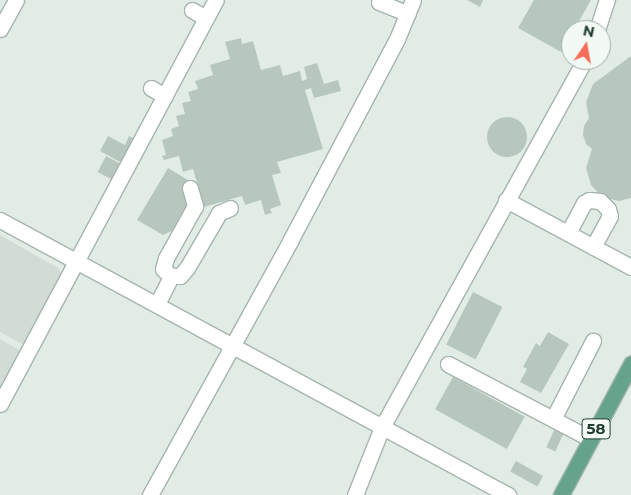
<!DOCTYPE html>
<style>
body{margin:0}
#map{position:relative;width:631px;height:495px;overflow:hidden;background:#e2ece7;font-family:Montserrat,sans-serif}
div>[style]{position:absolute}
.built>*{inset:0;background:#d0dcd5}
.building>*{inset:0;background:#b7c7bf;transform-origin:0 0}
.round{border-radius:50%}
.roads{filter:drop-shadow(1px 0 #a5b4ad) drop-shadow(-1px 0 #a5b4ad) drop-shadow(0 1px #a5b4ad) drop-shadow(0 -1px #a5b4ad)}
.minor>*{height:15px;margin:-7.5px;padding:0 7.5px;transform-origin:7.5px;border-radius:7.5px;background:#fff}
.major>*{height:15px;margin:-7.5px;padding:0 7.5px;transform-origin:7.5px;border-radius:7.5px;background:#66a38d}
span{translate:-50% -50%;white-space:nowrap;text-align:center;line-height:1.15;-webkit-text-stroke:5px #f3f9f5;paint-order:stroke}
.shield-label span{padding:1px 4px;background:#f3f9f5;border:1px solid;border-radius:4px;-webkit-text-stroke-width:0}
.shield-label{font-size:15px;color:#223e33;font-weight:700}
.north{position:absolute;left:561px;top:20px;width:50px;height:50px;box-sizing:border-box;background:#f3f9f5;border:1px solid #9faea7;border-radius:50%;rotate:12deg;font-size:14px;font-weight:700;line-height:20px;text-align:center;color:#223e33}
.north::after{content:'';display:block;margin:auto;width:18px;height:22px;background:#f46e59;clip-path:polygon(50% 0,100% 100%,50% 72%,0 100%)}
</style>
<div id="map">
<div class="built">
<div style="clip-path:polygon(0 235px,58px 268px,64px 278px,26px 346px,0 332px)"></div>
<div style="clip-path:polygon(0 339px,21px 351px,0 388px)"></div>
</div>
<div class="building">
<div style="clip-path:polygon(467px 0,483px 0,480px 7px)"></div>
<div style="clip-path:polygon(534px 0,591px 0,574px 30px,571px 30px,571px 35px,561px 52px,518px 28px)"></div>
<div style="clip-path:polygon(241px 38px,242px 44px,253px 41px,261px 70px,280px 65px,283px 76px,300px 71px,302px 81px,307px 79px,304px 67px,317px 63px,324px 84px,338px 80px,341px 91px,314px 98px,311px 88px,305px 90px,323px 149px,277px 162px,281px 173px,272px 175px,281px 205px,270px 209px,272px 213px,265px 215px,261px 200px,245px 205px,242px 196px,204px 207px,199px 189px,178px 228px,163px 235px,137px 220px,168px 168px,198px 186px,193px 169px,183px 172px,179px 156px,164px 160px,162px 156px,166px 155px,162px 140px,173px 136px,171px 129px,179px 126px,176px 116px,185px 114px,182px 103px,191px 101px,188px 92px,198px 89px,195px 81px,213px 75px,210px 65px,230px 59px,225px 42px)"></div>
<div style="clip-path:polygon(631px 56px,631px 198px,619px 201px,602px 197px,591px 185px,586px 168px,592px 149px,586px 144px,583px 135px,584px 126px,589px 118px,586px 102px,593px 84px)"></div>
<div class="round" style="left:487px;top:117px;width:40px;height:40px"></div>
<div style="clip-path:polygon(108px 136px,125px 145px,129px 136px,135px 139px,122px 163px,100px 151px)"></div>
<div style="left:106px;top:156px;width:17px;height:18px;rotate:28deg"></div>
<div style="left:473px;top:292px;width:33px;height:59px;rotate:27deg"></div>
<div style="clip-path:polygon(548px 332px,569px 344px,541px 393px,520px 382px,527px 369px,523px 367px,536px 343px,540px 346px)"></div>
<div style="left:453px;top:377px;width:82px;height:37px;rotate:29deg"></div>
<div style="left:554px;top:430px;width:10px;height:19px;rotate:24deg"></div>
<div style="left:516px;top:461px;width:31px;height:12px;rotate:29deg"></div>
</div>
<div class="roads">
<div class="minor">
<div style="left:379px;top:2px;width:31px;rotate:22deg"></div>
<div style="left:192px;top:10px;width:16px;rotate:30deg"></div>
<div style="left:0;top:29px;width:33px;rotate:-61deg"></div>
<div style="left:597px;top:30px;width:32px;rotate:-72deg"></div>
<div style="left:151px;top:88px;width:16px;rotate:30deg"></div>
<div style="left:190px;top:188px;width:19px;rotate:74deg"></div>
<div style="left:195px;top:206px;width:60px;rotate:119.1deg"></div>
<div style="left:166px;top:258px;width:11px;rotate:105deg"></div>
<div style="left:163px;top:269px;width:11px;rotate:41deg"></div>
<div style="left:171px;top:276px;width:9px"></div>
<div style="left:180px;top:276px;width:11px;rotate:-49deg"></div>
<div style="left:187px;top:268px;width:64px;rotate:-59.8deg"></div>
<div style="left:219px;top:213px;width:12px;rotate:-24deg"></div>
<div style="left:506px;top:200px;width:142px;rotate:28.2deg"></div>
<div style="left:0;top:220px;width:578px;rotate:28.43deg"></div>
<div style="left:568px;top:233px;width:34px;rotate:-62deg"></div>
<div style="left:584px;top:203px;width:6px;rotate:-31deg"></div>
<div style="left:589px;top:200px;width:11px;rotate:5deg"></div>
<div style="left:600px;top:201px;width:11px;rotate:45deg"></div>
<div style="left:608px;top:209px;width:7px;rotate:74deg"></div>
<div style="left:610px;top:216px;width:35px;rotate:119deg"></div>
<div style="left:157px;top:304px;width:31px;rotate:-63deg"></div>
<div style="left:448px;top:364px;width:161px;rotate:27.7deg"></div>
<div style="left:0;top:404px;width:458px;rotate:-61.9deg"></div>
<div style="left:553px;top:419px;width:88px;rotate:-62.9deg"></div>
<div style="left:150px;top:495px;width:290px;rotate:-61.1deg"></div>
<div style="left:290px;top:241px;width:229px;rotate:-62.1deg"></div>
<div style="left:397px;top:39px;width:42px;rotate:-67.7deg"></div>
<div style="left:355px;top:495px;width:73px;rotate:-68.3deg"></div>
<div style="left:382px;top:427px;width:419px;rotate:-61.1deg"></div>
</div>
<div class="major">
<div style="left:561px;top:495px;width:149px;rotate:-61.9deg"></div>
</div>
</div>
<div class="shield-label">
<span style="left:596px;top:429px">58</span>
</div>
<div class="north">N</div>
</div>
